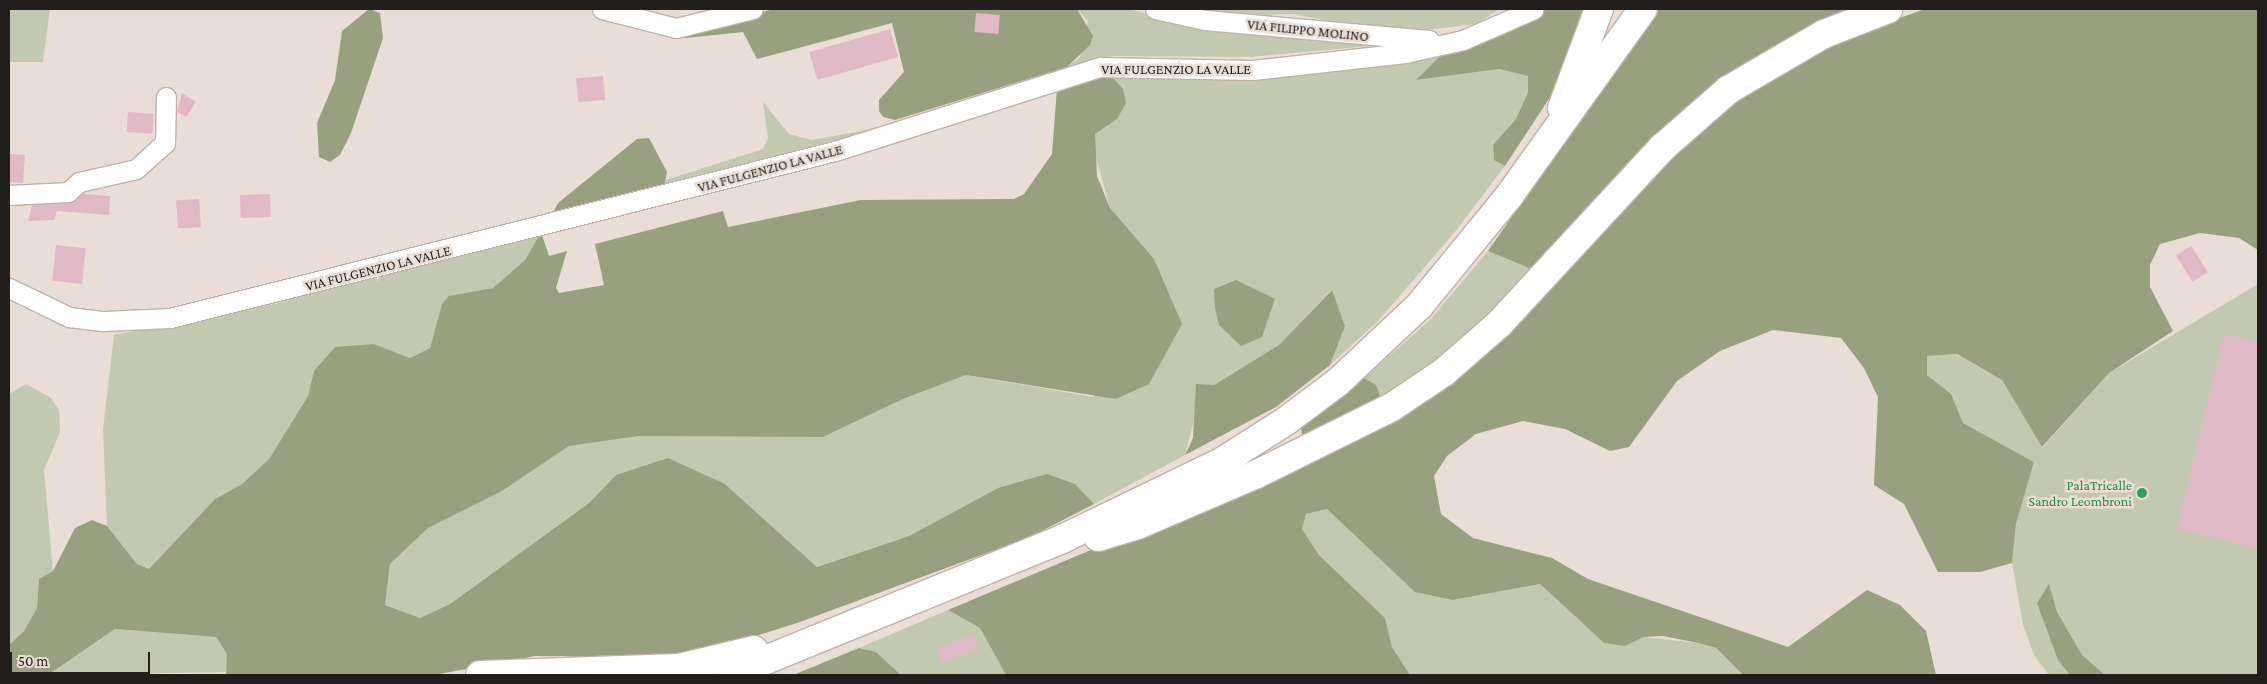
<!DOCTYPE html>
<style>
body{margin:0}
#map{position:relative;width:2267px;height:684px;overflow:hidden;background:#eaddd5;font-family:"Crimson Pro",serif}
div>[style]{position:absolute}
.green>*{inset:0;background:#c3c9b0}
.forest>*{inset:0;background:#99a07f}
.building>*{inset:0;background:#e0b9c7;transform-origin:0 0}
.roads{filter:drop-shadow(1px 0 #beb2aa) drop-shadow(-1px 0 #beb2aa) drop-shadow(0 1px #beb2aa) drop-shadow(0 -1px #beb2aa)}
.minor>*{height:19px;margin:-9.5px;padding:0 9.5px;transform-origin:9.5px;border-radius:9.5px;background:#fff}
.highway>*{height:28px;margin:-14px;padding:0 14px;transform-origin:14px;border-radius:14px;background:#fff}
.dots>*{width:14px;height:14px;translate:-50% -50%;box-sizing:border-box;border:2px solid #eaddd5;border-radius:50%}
span{translate:-50% -50%;white-space:nowrap;text-align:center;line-height:1.15;-webkit-text-stroke:5px #eaddd5;paint-order:stroke}
.street-label{font-size:14px;color:#221e1b}
.leisure-label{font-size:14px;color:#27864d}
.right{translate:-100% -50%;text-align:right}
.frame{position:absolute;inset:0;border:10px solid #221e1b;pointer-events:none}
.scale{position:absolute;left:10px;top:652px;width:140px;height:22px;box-sizing:border-box;border:2px solid #221e1b;border-top:0;padding-left:6px;font-size:15px;line-height:18px;white-space:nowrap;color:#221e1b;-webkit-text-stroke:4px #eaddd5;paint-order:stroke}
</style>
<div id="map">
<div class="green">
<div style="clip-path:polygon(9px 9px,50px 9px,43px 62px,9px 62px)"></div>
<div style="clip-path:polygon(1077px 9px,1127px 9px,1159px 16px,1403px 43px,1250px 57px,1112px 56px,1067px 67px,1080px 57px,1088px 21px)"></div>
<div style="clip-path:polygon(1181px 9px,1497px 9px,1498px 10px,1476px 24px,1426px 30px,1372px 29px,1293px 14px,1243px 16px)"></div>
<div style="clip-path:polygon(1441px 55px,1416px 80px,1499px 69px,1528px 76px,1528px 92px,1516px 119px,1493px 145px,1494px 160px,1505px 166px,1454px 233px,1379px 320px,1330px 365px,1345px 326px,1331px 290px,1279px 345px,1214px 385px,1196px 412px,1185px 455px,1094px 504px,1075px 484px,998px 488px,909px 536px,817px 567px,725px 484px,616px 475px,589px 503px,450px 604px,420px 618px,385px 605px,390px 564px,428px 528px,502px 491px,569px 446px,639px 436px,823px 437px,903px 399px,966px 375px,1094px 397px,1130px 234px,1110px 208px,1093px 147px,1095px 133px,1117px 119px,1108px 73px,1376px 64px)"></div>
<div style="clip-path:polygon(763px 102px,789px 134px,812px 140px,872px 129px,853px 139px,664px 188px,666px 180px,763px 149px,768px 138px)"></div>
<div style="clip-path:polygon(541px 232px,525px 260px,493px 288px,449px 297px,442px 304px,430px 348px,410px 358px,374px 344px,314px 371px,308px 396px,269px 459px,242px 484px,215px 499px,149px 569px,137px 564px,107px 526px,103px 429px,114px 335px,274px 304px)"></div>
<div style="clip-path:polygon(1488px 251px,1541px 273px,1383px 404px,1364px 378px,1430px 320px)"></div>
<div style="clip-path:polygon(2258px 284px,2258px 675px,2049px 675px,2034px 655px,2023px 625px,2012px 563px,2016px 524px,2034px 462px,1963px 423px,1951px 395px,1927px 375px,1927px 356px,1956px 354px,2002px 380px,2043px 447px,2109px 373px)"></div>
<div style="clip-path:polygon(26px 384px,51px 398px,59px 410px,60px 432px,44px 470px,53px 571px,39px 580px,37px 608px,24px 631px,9px 645px,9px 394px)"></div>
<div style="clip-path:polygon(1327px 509px,1453px 600px,1540px 584px,1584px 625px,1625px 646px,1644px 637px,1698px 643px,1715px 648px,1743px 675px,1410px 675px,1392px 647px,1385px 618px,1319px 555px,1302px 529px,1306px 514px)"></div>
<div style="clip-path:polygon(948px 610px,980px 628px,1006px 675px,901px 675px,876px 652px,859px 648px)"></div>
<div style="clip-path:polygon(115px 629px,216px 637px,227px 654px,229px 672px,48px 675px)"></div>
</div>
<div class="forest">
<div style="clip-path:polygon(369px 9px,380px 13px,383px 38px,351px 133px,340px 155px,330px 162px,319px 157px,317px 123px,335px 80px,342px 31px)"></div>
<div style="clip-path:polygon(773px 9px,1077px 9px,1093px 36px,1090px 45px,1067px 67px,895px 120px,883px 117px,879px 111px,879px 100px,904px 72px,892px 23px,757px 59px,743px 32px,686px 38px,670px 30px,712px 28px)"></div>
<div style="clip-path:polygon(1546px 9px,1593px 9px,1569px 68px,1505px 166px,1494px 160px,1493px 145px,1516px 119px,1528px 92px,1528px 76px,1499px 69px,1416px 80px,1441px 55px,1504px 35px)"></div>
<div style="clip-path:polygon(1657px 9px,1861px 9px,1792px 39px,1541px 273px,1488px 251px)"></div>
<div style="clip-path:polygon(1925px 9px,2258px 9px,2258px 250px,2239px 238px,2200px 233px,2160px 244px,2150px 265px,2150px 287px,2173px 331px,2109px 373px,2042px 447px,2002px 380px,1957px 354px,1927px 356px,1927px 375px,1951px 394px,1963px 423px,2034px 462px,2016px 524px,2012px 563px,1980px 572px,1938px 572px,1904px 504px,1874px 485px,1878px 397px,1864px 368px,1841px 338px,1773px 330px,1720px 351px,1677px 381px,1629px 447px,1610px 451px,1565px 429px,1523px 421px,1476px 434px,1447px 456px,1434px 476px,1441px 514px,1473px 538px,1552px 558px,1588px 579px,1788px 647px,1867px 590px,1900px 605px,1926px 631px,1936px 675px,1743px 675px,1716px 648px,1698px 643px,1663px 636px,1644px 637px,1625px 646px,1604px 643px,1540px 584px,1453px 600px,1415px 592px,1327px 509px,1306px 514px,1302px 529px,1319px 555px,1385px 618px,1392px 647px,1410px 675px,1006px 675px,980px 628px,948px 610px,1350px 441px,1553px 279px,1732px 95px,1816px 48px)"></div>
<div style="clip-path:polygon(1108px 73px,1123px 89px,1126px 103px,1117px 119px,1095px 134px,1097px 176px,1110px 208px,1154px 259px,1182px 324px,1149px 384px,1116px 399px,966px 375px,903px 399px,823px 437px,639px 436px,569px 446px,502px 491px,428px 528px,390px 564px,385px 605px,420px 618px,450px 604px,589px 503px,616px 475px,668px 458px,725px 484px,817px 567px,909px 536px,998px 488px,1047px 474px,1075px 484px,1094px 504px,1030px 537px,797px 623px,688px 657px,535px 656px,434px 675px,226px 675px,227px 654px,216px 637px,115px 629px,48px 675px,9px 675px,9px 645px,24px 631px,37px 608px,39px 579px,53px 571px,75px 528px,92px 520px,107px 526px,137px 564px,149px 569px,215px 499px,242px 484px,269px 459px,308px 396px,314px 371px,335px 347px,374px 344px,410px 358px,430px 348px,442px 304px,449px 296px,493px 288px,525px 260px,541px 232px,549px 256px,567px 251px,556px 288px,559px 293px,604px 285px,595px 244px,723px 211px,728px 227px,861px 200px,1014px 199px,1024px 194px,1052px 154px,1057px 88px)"></div>
<div style="clip-path:polygon(649px 138px,667px 172px,664px 188px,550px 219px,558px 203px,637px 139px)"></div>
<div style="clip-path:polygon(1236px 280px,1275px 299px,1262px 337px,1241px 346px,1219px 325px,1215px 308px,1214px 289px)"></div>
<div style="clip-path:polygon(1332px 290px,1345px 326px,1330px 365px,1276px 407px,1185px 455px,1193px 438px,1196px 384px,1214px 385px,1279px 345px)"></div>
<div style="clip-path:polygon(1364px 378px,1376px 385px,1383px 404px,1302px 437px,1301px 424px)"></div>
<div style="clip-path:polygon(2049px 584px,2057px 612px,2082px 655px,2105px 675px,2070px 675px,2058px 660px,2037px 603px)"></div>
<div style="clip-path:polygon(859px 648px,876px 652px,901px 675px,793px 675px)"></div>
</div>
<div class="building">
<div style="left:976px;top:13px;width:24px;height:19px;rotate:5deg"></div>
<div style="left:890px;top:29px;width:29px;height:84px;rotate:74deg"></div>
<div style="left:603px;top:76px;width:24px;height:27px;rotate:85deg"></div>
<div style="clip-path:polygon(182px 93px,196px 102px,186px 117px,177px 111px)"></div>
<div style="left:128px;top:112px;width:26px;height:20px;rotate:4deg"></div>
<div style="left:9px;top:154px;width:16px;height:28px;rotate:4deg"></div>
<div style="clip-path:polygon(83px 194px,110px 196px,109px 215px,57px 211px,54px 220px,28px 221px,32px 205px,69px 203px)"></div>
<div style="left:270px;top:194px;width:23px;height:30px;rotate:88deg"></div>
<div style="left:199px;top:199px;width:28px;height:23px;rotate:86deg"></div>
<div style="left:56px;top:245px;width:30px;height:36px;rotate:6deg"></div>
<div style="left:2191px;top:246px;width:31px;height:18px;rotate:57deg"></div>
<div style="clip-path:polygon(2224px 334px,2258px 342px,2258px 548px,2177px 529px)"></div>
<div style="left:973px;top:634px;width:15px;height:39px;rotate:67deg"></div>
</div>
<div class="roads">
<div class="minor">
<div style="left:602px;top:9px;width:76px;rotate:14.4deg"></div>
<div style="left:676px;top:28px;width:79px;rotate:-13.9deg"></div>
<div style="left:1155px;top:9px;width:51px;rotate:12.4deg"></div>
<div style="left:1205px;top:20px;width:225px;rotate:5.1deg"></div>
<div style="left:9px;top:195px;width:59px;rotate:-2.9deg"></div>
<div style="left:68px;top:192px;width:15px;rotate:-42deg"></div>
<div style="left:79px;top:182px;width:58px;rotate:-12.8deg"></div>
<div style="left:136px;top:169px;width:39px;rotate:-42deg"></div>
<div style="left:165px;top:143px;width:46px;rotate:-88.8deg"></div>
<div style="left:9px;top:288px;width:67px;rotate:25.8deg"></div>
<div style="left:69px;top:317px;width:35px;rotate:7deg"></div>
<div style="left:104px;top:321px;width:66px;rotate:-2.6deg"></div>
<div style="left:170px;top:318px;width:686px;rotate:-14.1deg"></div>
<div style="left:835px;top:151px;width:278px;rotate:-17.6deg"></div>
<div style="left:1100px;top:67px;width:153px;rotate:1.1deg"></div>
<div style="left:1253px;top:70px;width:153px;rotate:-6.4deg"></div>
<div style="left:1405px;top:53px;width:59px;rotate:-12.6deg"></div>
<div style="left:1463px;top:40px;width:77px;rotate:-23.6deg"></div>
</div>
<div class="highway">
<div style="left:1562px;top:108px;width:106px;rotate:-69.5deg"></div>
<div style="left:1098px;top:537px;width:42px;rotate:-16.7deg"></div>
<div style="left:1138px;top:525px;width:129px;rotate:-23.2deg"></div>
<div style="left:1257px;top:474px;width:151px;rotate:-26.4deg"></div>
<div style="left:1392px;top:407px;width:63px;rotate:-33.9deg"></div>
<div style="left:1444px;top:372px;width:73px;rotate:-41.1deg"></div>
<div style="left:1499px;top:324px;width:240px;rotate:-47.2deg"></div>
<div style="left:1662px;top:148px;width:88px;rotate:-41.3deg"></div>
<div style="left:1728px;top:90px;width:111px;rotate:-30.3deg"></div>
<div style="left:1824px;top:34px;width:69px;rotate:-21.3deg"></div>
<div style="left:480px;top:675px;width:198px;rotate:-2deg"></div>
<div style="left:678px;top:668px;width:78px;rotate:-13.3deg"></div>
<div style="left:729px;top:675px;width:360px;rotate:-22.2deg"></div>
<div style="left:1062px;top:539px;width:179px;rotate:-25.8deg"></div>
<div style="left:1223px;top:461px;width:75px;rotate:-32.4deg"></div>
<div style="left:1286px;top:421px;width:65px;rotate:-36.9deg"></div>
<div style="left:1338px;top:382px;width:111px;rotate:-43.2deg"></div>
<div style="left:1419px;top:306px;width:142px;rotate:-50.7deg"></div>
<div style="left:1509px;top:196px;width:230px;rotate:-54.4deg"></div>
</div>
</div>
<div class="dots">
<div style="left:2142px;top:493px;background:#2e9e5b"></div>
</div>
<div class="street-label">
<span style="left:1308px;top:30px;rotate:6deg">VIA FILIPPO MOLINO</span>
<span style="left:1176px;top:69px">VIA FULGENZIO LA VALLE</span>
<span style="left:770px;top:168px;rotate:-15deg">VIA FULGENZIO LA VALLE</span>
<span style="left:378px;top:268px;rotate:-14deg">VIA FULGENZIO LA VALLE</span>
</div>
<div class="leisure-label">
<span class="right" style="left:2132px;top:493px">PalaTricalle<br>Sandro Leombroni</span>
</div>
<div class="frame"></div>
<div class="scale">50 m</div>
</div>
